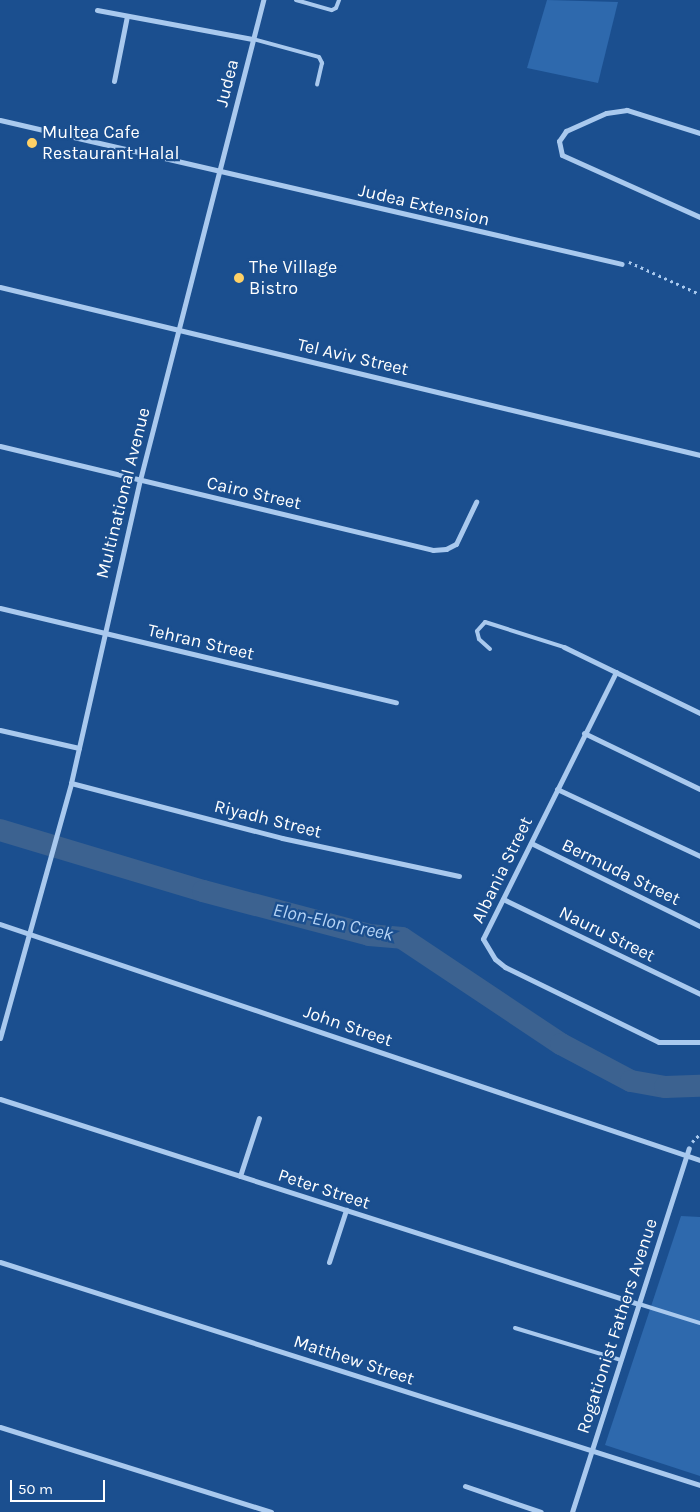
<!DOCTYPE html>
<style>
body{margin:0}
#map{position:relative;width:700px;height:1512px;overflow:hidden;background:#1b4f8f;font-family:Karla,sans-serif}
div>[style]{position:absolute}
.green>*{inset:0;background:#2e69ad}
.river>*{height:22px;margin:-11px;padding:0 11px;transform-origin:11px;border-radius:11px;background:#3c6290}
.path>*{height:2.5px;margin-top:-1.25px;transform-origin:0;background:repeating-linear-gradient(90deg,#a9c9ee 0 2.5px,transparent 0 6.5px)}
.service>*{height:4px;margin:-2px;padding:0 2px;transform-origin:2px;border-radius:2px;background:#a9c9ee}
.minor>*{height:5px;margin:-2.5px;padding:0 2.5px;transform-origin:2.5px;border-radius:2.5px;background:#a9c9ee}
.dots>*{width:14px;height:14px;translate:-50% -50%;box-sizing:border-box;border:2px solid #1b4f8f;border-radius:50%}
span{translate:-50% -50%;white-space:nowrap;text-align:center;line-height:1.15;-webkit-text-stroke:4.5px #1b4f8f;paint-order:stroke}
.street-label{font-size:18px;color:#fff}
.poi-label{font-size:18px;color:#fff}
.left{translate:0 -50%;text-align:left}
.water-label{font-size:19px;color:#b5d3f5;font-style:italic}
.scale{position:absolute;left:10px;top:1480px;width:95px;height:22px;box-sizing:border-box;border:2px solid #fff;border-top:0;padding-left:6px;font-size:15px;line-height:18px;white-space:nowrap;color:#fff;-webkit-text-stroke:4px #1b4f8f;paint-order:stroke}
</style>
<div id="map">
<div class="green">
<div style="clip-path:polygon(547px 0,618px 2px,598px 83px,527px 68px)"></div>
<div style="clip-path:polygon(681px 1216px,700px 1217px,700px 1476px,605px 1445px)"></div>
</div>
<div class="river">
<div style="left:0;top:830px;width:212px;rotate:16.7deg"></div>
<div style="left:203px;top:891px;width:172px;rotate:14.8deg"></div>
<div style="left:369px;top:935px;width:33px;rotate:5deg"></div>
<div style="left:402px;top:938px;width:191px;rotate:33.7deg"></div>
<div style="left:561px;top:1044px;width:79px;rotate:27.9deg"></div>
<div style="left:631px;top:1081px;width:35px;rotate:10deg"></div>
<div style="left:665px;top:1087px;width:35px;rotate:-2deg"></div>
</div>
<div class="path">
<div style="left:629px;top:262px;width:78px;rotate:24.3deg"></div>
<div style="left:692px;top:1142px;width:11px;rotate:-45deg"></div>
</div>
<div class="service">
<div style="left:296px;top:0;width:37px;rotate:16deg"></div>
<div style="left:332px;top:10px;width:4px;rotate:-27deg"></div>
<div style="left:336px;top:8px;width:9px;rotate:-69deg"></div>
<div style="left:253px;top:39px;width:68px;rotate:15.3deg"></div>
<div style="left:319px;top:57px;width:7px;rotate:63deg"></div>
<div style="left:322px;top:63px;width:22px;rotate:103deg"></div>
<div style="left:490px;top:649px;width:15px;rotate:-138deg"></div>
<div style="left:479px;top:639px;width:8px;rotate:-104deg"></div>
<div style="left:477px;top:631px;width:12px;rotate:-48deg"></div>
<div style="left:485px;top:622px;width:83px;rotate:17.6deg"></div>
<div style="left:639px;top:1304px;width:64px;rotate:17.3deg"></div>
<div style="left:515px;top:1328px;width:111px;rotate:16.8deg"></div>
</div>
<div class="minor">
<div style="left:97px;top:10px;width:158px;rotate:10.6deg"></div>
<div style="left:114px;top:81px;width:66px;rotate:-78.7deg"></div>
<div style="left:0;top:120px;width:638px;rotate:13.03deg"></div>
<div style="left:700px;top:133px;width:77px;rotate:-162.5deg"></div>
<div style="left:627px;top:110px;width:21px;rotate:172deg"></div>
<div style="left:606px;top:113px;width:44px;rotate:155.8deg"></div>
<div style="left:566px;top:131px;width:12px;rotate:125deg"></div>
<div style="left:559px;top:141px;width:14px;rotate:78deg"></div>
<div style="left:562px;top:155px;width:151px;rotate:24.2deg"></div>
<div style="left:0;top:287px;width:720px;rotate:13.5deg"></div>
<div style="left:0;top:446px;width:445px;rotate:13.5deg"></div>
<div style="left:433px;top:550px;width:13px;rotate:-4deg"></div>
<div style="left:446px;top:549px;width:11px;rotate:-27deg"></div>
<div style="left:456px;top:544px;width:47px;rotate:-64.5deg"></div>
<div style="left:0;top:608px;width:407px;rotate:13.4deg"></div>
<div style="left:564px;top:647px;width:151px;rotate:25.9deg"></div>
<div style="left:616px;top:672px;width:298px;rotate:116.5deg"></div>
<div style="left:483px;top:939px;width:23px;rotate:59deg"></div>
<div style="left:495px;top:959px;width:13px;rotate:39deg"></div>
<div style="left:505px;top:967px;width:171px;rotate:26deg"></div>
<div style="left:659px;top:1042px;width:41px"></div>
<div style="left:0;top:730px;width:81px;rotate:12.8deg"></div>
<div style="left:584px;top:733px;width:129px;rotate:25.8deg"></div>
<div style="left:71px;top:783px;width:218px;rotate:14.6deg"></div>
<div style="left:282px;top:838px;width:181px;rotate:12.1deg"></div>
<div style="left:557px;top:789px;width:158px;rotate:25.1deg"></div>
<div style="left:531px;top:843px;width:188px;rotate:26.2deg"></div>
<div style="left:503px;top:899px;width:219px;rotate:25.7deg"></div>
<div style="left:0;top:924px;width:739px;rotate:18.63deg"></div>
<div style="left:0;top:1038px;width:265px;rotate:-74.4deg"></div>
<div style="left:71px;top:783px;width:311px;rotate:-77.2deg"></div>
<div style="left:140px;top:480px;width:496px;rotate:-75.6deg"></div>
<div style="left:0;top:1099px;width:671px;rotate:17.79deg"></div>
<div style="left:240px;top:1176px;width:61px;rotate:-71.9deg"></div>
<div style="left:0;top:1262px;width:735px;rotate:17.67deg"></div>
<div style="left:329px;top:1262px;width:55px;rotate:-71.9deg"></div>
<div style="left:0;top:1427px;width:284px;rotate:17.4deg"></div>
<div style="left:465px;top:1486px;width:80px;rotate:18.9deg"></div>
<div style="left:572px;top:1512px;width:382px;rotate:-72.2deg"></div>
</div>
<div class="dots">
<div style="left:32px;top:143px;background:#ffd166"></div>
<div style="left:239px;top:278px;background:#ffd166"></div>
</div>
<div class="street-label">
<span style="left:227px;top:83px;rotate:-76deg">Judea</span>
<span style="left:424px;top:205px;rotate:13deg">Judea Extension</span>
<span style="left:353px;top:357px;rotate:13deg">Tel Aviv Street</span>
<span style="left:123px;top:493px;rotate:-76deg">Multinational Avenue</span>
<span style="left:254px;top:493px;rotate:13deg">Cairo Street</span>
<span style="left:201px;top:642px;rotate:13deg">Tehran Street</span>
<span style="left:268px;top:819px;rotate:14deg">Riyadh Street</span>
<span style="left:502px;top:870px;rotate:-64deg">Albania Street</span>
<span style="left:621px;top:872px;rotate:26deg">Bermuda Street</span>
<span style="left:607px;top:934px;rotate:26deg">Nauru Street</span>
<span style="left:348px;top:1026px;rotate:19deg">John Street</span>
<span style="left:324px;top:1189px;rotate:18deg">Peter Street</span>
<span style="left:617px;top:1326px;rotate:-72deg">Rogationist Fathers Avenue</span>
<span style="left:354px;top:1360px;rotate:18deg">Matthew Street</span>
</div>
<div class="poi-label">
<span class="left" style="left:42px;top:143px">Multea Cafe<br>Restaurant Halal</span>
<span class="left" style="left:249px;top:278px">The Village<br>Bistro</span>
</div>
<div class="water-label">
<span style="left:333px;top:923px;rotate:12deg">Elon-Elon Creek</span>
</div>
<div class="scale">50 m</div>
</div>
